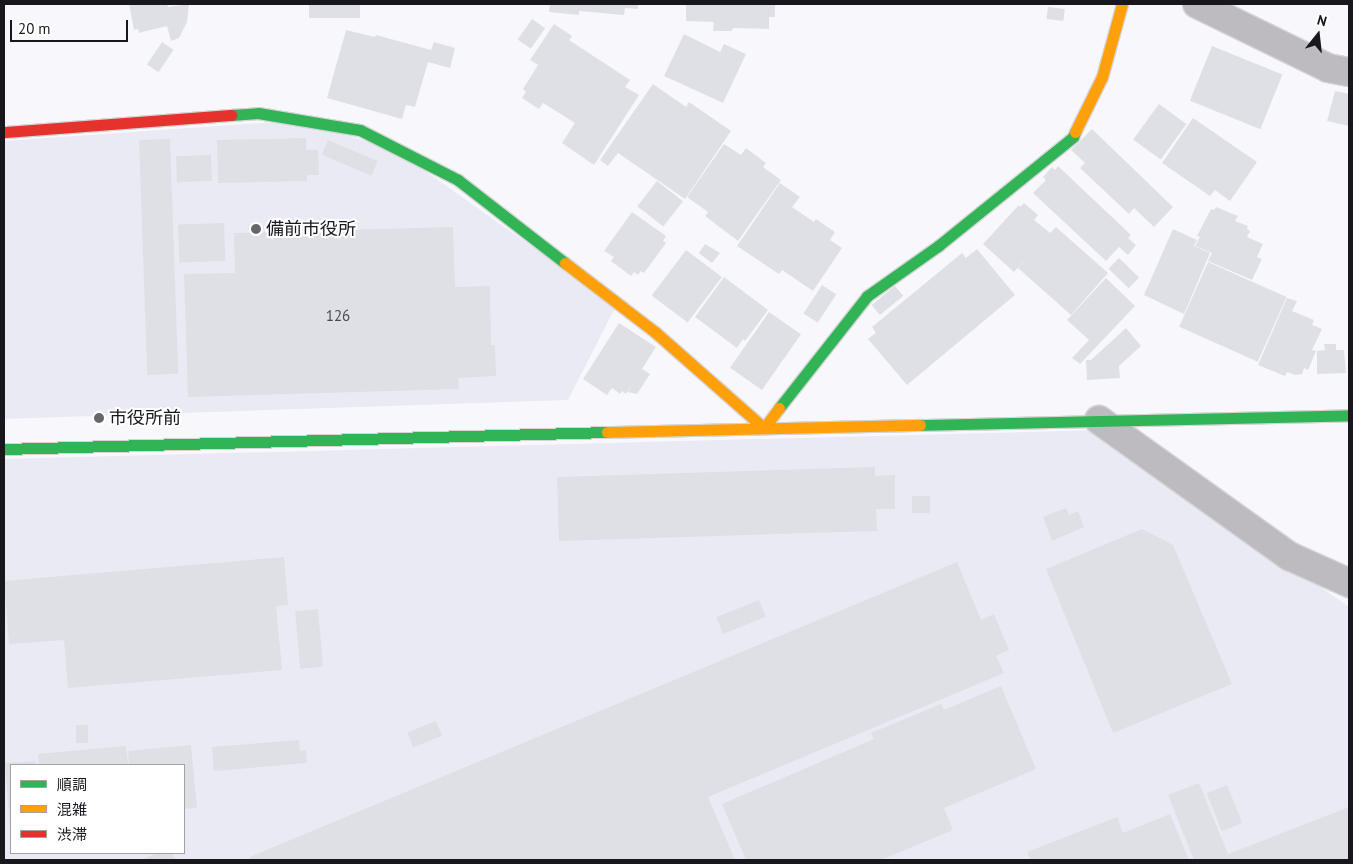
<!DOCTYPE html>
<meta charset="utf-8">
<style>
body{margin:0}
#map{position:relative;width:1353px;height:864px;overflow:hidden;background:#f8f8fc;font-family:"PT Sans","Noto Sans JP",sans-serif}
div>[style]{position:absolute}
.built>*{inset:0;background:#eaeaf4}
.building>*{inset:0;background:#dfe0e5;transform-origin:0 0}
.roads{filter:drop-shadow(1px 0 #d5d5d7) drop-shadow(-1px 0 #d5d5d7) drop-shadow(0 1px #d5d5d7) drop-shadow(0 -1px #d5d5d7)}
.street>*{height:28px;margin:-14px;padding:0 14px;transform-origin:14px;border-radius:14px;background:#bdbbc0}
.fast>*{height:11px;margin:-5.5px;padding:0 5.5px;transform-origin:5.5px;border-radius:5.5px;background:#30b455}
.slow>*{height:11px;margin:-5.5px;padding:0 5.5px;transform-origin:5.5px;border-radius:5.5px;background:#ff9f0a}
.jam>*{height:11px;margin:-5.5px;padding:0 5.5px;transform-origin:5.5px;border-radius:5.5px;background:#e5322d}
.dots>*{width:14px;height:14px;translate:-50% -50%;box-sizing:border-box;border:2px solid #fff;border-radius:50%}
span{translate:-50% -50%;white-space:nowrap;text-align:center;line-height:1.15;-webkit-text-stroke:4px #fff;paint-order:stroke}
.number-label{font-size:15px;color:#49494f}
.number-label span{-webkit-text-stroke-width:0}
.poi-label{font-size:18px;color:#17171d}
.left{translate:0 -50%;text-align:left}
.frame{position:absolute;inset:0;border:5px solid #17171d;pointer-events:none}
.legend{position:absolute;left:10px;top:764px;width:175px;height:90px;box-sizing:border-box;background:#fff;border:1px solid #a2a2a5;margin:0;padding:6px 9px;list-style:none;font-size:15px;color:#17171d}
.legend li{display:flex;align-items:center;gap:10px;height:25px}
.legend b{width:25px;border:1px solid #a2a2a5}
.north{position:absolute;left:1293px;top:10px;width:50px;height:50px;-webkit-text-stroke:4px #fff;paint-order:stroke;rotate:16deg;font-size:14px;font-weight:700;line-height:20px;text-align:center;color:#17171d}
.north::after{content:'';display:block;margin:auto;width:18px;height:22px;background:#17171d;clip-path:polygon(50% 0,100% 100%,50% 72%,0 100%)}
.scale{position:absolute;left:10px;top:20px;width:118px;height:22px;box-sizing:border-box;border:2px solid #17171d;border-top:0;padding-left:6px;font-size:15px;line-height:18px;white-space:nowrap;color:#17171d;-webkit-text-stroke:4px #fff;paint-order:stroke}
</style>
<div id="map">
<div class="built">
<div style="clip-path:polygon(304px 120px,400px 153px,616px 306px,568px 400px,4px 419px,4px 141px)"></div>
<div style="clip-path:polygon(evenodd,1099px 430px,1349px 607px,1349px 860px,4px 860px,4px 459px,1099px 430px,11px 765px,184px 765px,184px 853px,11px 853px,11px 765px)"></div>
</div>
<div class="building">
<div style="clip-path:polygon(129px 4px,167px 4px,168px 7px,189px 4px,187px 22px,179px 38px,171px 41px,167px 26px,139px 33px,138px 29px,134px 30px)"></div>
<div style="left:309px;top:4px;width:51px;height:14px"></div>
<div style="clip-path:polygon(550px 4px,638px 4px,638px 9px,625px 8px,624px 15px,579px 11px,579px 15px,549px 12px)"></div>
<div style="clip-path:polygon(686px 4px,775px 4px,775px 17px,769px 17px,769px 29px,733px 28px,732px 31px,713px 31px,714px 22px,686px 21px)"></div>
<div style="left:1048px;top:7px;width:17px;height:12px;rotate:7deg"></div>
<div style="left:532px;top:19px;width:16px;height:25px;rotate:35deg"></div>
<div style="clip-path:polygon(554px 24px,572px 36px,569px 40px,630px 80px,625px 87px,639px 95px,594px 165px,562px 143px,575px 123px,543px 103px,539px 109px,522px 98px,526px 92px,523px 89px,538px 65px,530px 60px)"></div>
<div style="clip-path:polygon(346px 30px,375px 37px,376px 35px,431px 50px,434px 42px,455px 48px,450px 68px,428px 62px,415px 107px,406px 105px,402px 119px,327px 98px)"></div>
<div style="clip-path:polygon(684px 34px,720px 52px,724px 44px,746px 54px,723px 103px,664px 76px)"></div>
<div style="left:162px;top:42px;width:14px;height:27px;rotate:34deg"></div>
<div style="left:1212px;top:46px;width:76px;height:59px;rotate:22deg"></div>
<div style="clip-path:polygon(653px 84px,686px 107px,689px 102px,731px 131px,685px 199px,618px 153px,608px 166px,600px 160px)"></div>
<div style="clip-path:polygon(1335px 91px,1349px 94px,1349px 126px,1327px 121px)"></div>
<div style="left:1159px;top:104px;width:34px;height:44px;rotate:36deg"></div>
<div style="clip-path:polygon(1193px 118px,1257px 162px,1230px 201px,1215px 190px,1210px 196px,1162px 163px)"></div>
<div style="clip-path:polygon(1092px 129px,1173px 207px,1154px 227px,1134px 208px,1129px 214px,1080px 168px,1085px 163px,1071px 150px)"></div>
<div style="clip-path:polygon(306px 138px,306px 150px,318px 150px,319px 175px,307px 175px,307px 181px,218px 183px,217px 140px)"></div>
<div style="left:170px;top:139px;width:235px;height:31px;rotate:88deg"></div>
<div style="left:328px;top:140px;width:54px;height:16px;rotate:23deg"></div>
<div style="clip-path:polygon(724px 144px,741px 155px,746px 148px,766px 163px,763px 167px,781px 180px,738px 241px,705px 216px,708px 212px,687px 197px)"></div>
<div style="left:211px;top:155px;width:26px;height:35px;rotate:88deg"></div>
<div style="clip-path:polygon(1058px 166px,1131px 235px,1128px 238px,1136px 245px,1128px 255px,1119px 247px,1106px 261px,1033px 193px,1046px 180px,1043px 177px,1052px 167px,1055px 170px)"></div>
<div style="left:657px;top:181px;width:33px;height:32px;rotate:38deg"></div>
<div style="clip-path:polygon(780px 183px,800px 197px,792px 207px,814px 222px,816px 219px,835px 232px,830px 240px,842px 248px,813px 291px,782px 270px,779px 274px,737px 246px)"></div>
<div style="clip-path:polygon(1024px 203px,1038px 215px,1034px 220px,1050px 233px,1056px 227px,1108px 273px,1071px 315px,1018px 268px,1032px 252px,1014px 272px,983px 244px,1019px 205px,1020px 207px)"></div>
<div style="clip-path:polygon(1216px 207px,1238px 216px,1235px 221px,1248px 226px,1247px 229px,1250px 231px,1247px 237px,1263px 244px,1257px 257px,1262px 259px,1252px 280px,1208px 261px,1212px 253px,1195px 246px,1200px 237px,1197px 236px,1211px 209px,1214px 210px)"></div>
<div style="clip-path:polygon(632px 212px,666px 236px,663px 241px,666px 243px,644px 273px,641px 271px,638px 275px,634px 272px,631px 276px,611px 261px,614px 257px,604px 251px)"></div>
<div style="left:224px;top:223px;width:38px;height:46px;rotate:88deg"></div>
<div style="clip-path:polygon(453px 227px,455px 287px,490px 286px,491px 345px,495px 345px,496px 376px,458px 378px,459px 389px,188px 397px,184px 274px,235px 273px,234px 233px)"></div>
<div style="clip-path:polygon(1173px 229px,1197px 240px,1194px 246px,1210px 253px,1184px 314px,1144px 295px)"></div>
<div style="clip-path:polygon(705px 244px,720px 253px,712px 263px,699px 253px)"></div>
<div style="clip-path:polygon(977px 249px,1015px 295px,907px 385px,868px 339px,876px 333px,872px 327px,962px 253px,966px 258px)"></div>
<div style="left:686px;top:250px;width:45px;height:57px;rotate:37deg"></div>
<div style="left:1119px;top:258px;width:28px;height:15px;rotate:44deg"></div>
<div style="left:1208px;top:262px;width:86px;height:71px;rotate:24deg"></div>
<div style="clip-path:polygon(724px 277px,768px 310px,745px 341px,743px 339px,737px 348px,695px 317px)"></div>
<div style="clip-path:polygon(1106px 278px,1135px 306px,1080px 364px,1072px 358px,1089px 340px,1067px 320px)"></div>
<div style="left:822px;top:285px;width:17px;height:34px;rotate:33deg"></div>
<div style="left:895px;top:286px;width:13px;height:30px;rotate:51deg"></div>
<div style="clip-path:polygon(1287px 298px,1297px 301px,1292px 311px,1314px 320px,1312px 325px,1322px 329px,1312px 350px,1316px 351px,1308px 370px,1304px 368px,1302px 374px,1295px 375px,1287px 372px,1285px 376px,1258px 365px)"></div>
<div style="left:769px;top:312px;width:39px;height:68px;rotate:35deg"></div>
<div style="clip-path:polygon(619px 323px,656px 347px,642px 369px,650px 374px,637px 394px,628px 392px,632px 384px,626px 394px,622px 391px,620px 394px,612px 388px,607px 395px,583px 379px)"></div>
<div style="clip-path:polygon(1126px 328px,1141px 346px,1119px 366px,1120px 378px,1087px 380px,1086px 360px,1091px 360px)"></div>
<div style="clip-path:polygon(1324px 344px,1336px 344px,1336px 350px,1344px 350px,1346px 373px,1317px 374px,1317px 351px,1325px 350px)"></div>
<div style="clip-path:polygon(875px 467px,875px 476px,895px 475px,895px 509px,876px 509px,877px 531px,559px 541px,557px 477px)"></div>
<div style="left:930px;top:496px;width:17px;height:18px;rotate:90deg"></div>
<div style="clip-path:polygon(1066px 508px,1069px 515px,1078px 511px,1084px 527px,1052px 541px,1043px 517px)"></div>
<div style="clip-path:polygon(1142px 529px,1173px 545px,1232px 684px,1113px 733px,1046px 569px)"></div>
<div style="clip-path:polygon(284px 557px,288px 605px,276px 606px,282px 670px,68px 688px,64px 640px,9px 644px,4px 581px)"></div>
<div style="clip-path:polygon(957px 562px,981px 620px,994px 614px,1009px 650px,996px 656px,1004px 673px,708px 797px,735px 860px,251px 860px,250px 857px)"></div>
<div style="left:759px;top:600px;width:18px;height:46px;rotate:68deg"></div>
<div style="left:318px;top:609px;width:58px;height:23px;rotate:85deg"></div>
<div style="clip-path:polygon(1001px 686px,1036px 769px,944px 808px,953px 830px,881px 860px,746px 860px,722px 804px,874px 739px,871px 733px,941px 704px,944px 710px)"></div>
<div style="left:436px;top:721px;width:16px;height:31px;rotate:68deg"></div>
<div style="left:76px;top:725px;width:12px;height:18px"></div>
<div style="clip-path:polygon(299px 740px,300px 751px,306px 750px,307px 763px,214px 771px,212px 747px)"></div>
<div style="clip-path:polygon(191px 745px,197px 808px,184px 809px,184px 765px,129px 765px,128px 751px)"></div>
<div style="clip-path:polygon(126px 746px,128px 765px,39px 765px,38px 754px)"></div>
<div style="clip-path:polygon(36px 761px,36px 765px,11px 765px,10px 827px,5px 763px)"></div>
<div style="clip-path:polygon(1199px 783px,1228px 854px,1349px 807px,1349px 860px,1194px 860px,1168px 795px)"></div>
<div style="left:1227px;top:785px;width:41px;height:22px;rotate:68deg"></div>
<div style="clip-path:polygon(1170px 814px,1189px 860px,1030px 860px,1027px 852px,1117px 817px,1123px 833px)"></div>
<div style="clip-path:polygon(159px 853px,172px 853px,176px 860px,140px 860px)"></div>
</div>
<div class="roads">
<div class="street">
<div style="left:1197px;top:4px;width:146px;rotate:26deg"></div>
<div style="left:1328px;top:68px;width:21px;rotate:11deg"></div>
<div style="left:1099px;top:420px;width:234px;rotate:35.6deg"></div>
<div style="left:1289px;top:556px;width:66px;rotate:24.2deg"></div>
</div>
<div class="fast">
<div style="left:231px;top:115px;width:27px;rotate:-4deg"></div>
<div style="left:258px;top:113px;width:103px;rotate:9.5deg"></div>
<div style="left:360px;top:130px;width:110px;rotate:27deg"></div>
<div style="left:458px;top:180px;width:135px;rotate:37.8deg"></div>
<div style="left:779px;top:408px;width:142px;rotate:-51.8deg"></div>
<div style="left:867px;top:296px;width:87px;rotate:-35.2deg"></div>
<div style="left:938px;top:246px;width:174px;rotate:-38.9deg"></div>
<div style="left:1073px;top:137px;width:5px;rotate:-68deg"></div>
<div style="left:920px;top:425px;width:429px;rotate:-1.3deg"></div>
<div style="left:4px;top:449px;width:603px;rotate:-1.61deg"></div>
</div>
<div class="slow">
<div style="left:1075px;top:132px;width:61px;rotate:-63.9deg"></div>
<div style="left:1102px;top:77px;width:76px;rotate:-74.7deg"></div>
<div style="left:565px;top:263px;width:113px;rotate:37.5deg"></div>
<div style="left:655px;top:332px;width:145px;rotate:41.4deg"></div>
<div style="left:764px;top:428px;width:25px;rotate:-53deg"></div>
<div style="left:607px;top:432px;width:313px;rotate:-1.3deg"></div>
</div>
<div class="jam">
<div style="left:4px;top:132px;width:228px;rotate:-4.3deg"></div>
</div>
</div>
<div class="dots">
<div style="left:256px;top:229px;background:#66666b"></div>
<div style="left:99px;top:418px;background:#66666b"></div>
</div>
<div class="number-label">
<span style="left:338px;top:316px">126</span>
</div>
<div class="poi-label">
<span class="left" style="left:266px;top:229px">備前市役所</span>
<span class="left" style="left:109px;top:418px">市役所前</span>
</div>
<div class="frame"></div>
<ul class="legend">
<li><b style="height:6px;background:#30b455"></b>順調</li>
<li><b style="height:6px;background:#ff9f0a"></b>混雑</li>
<li><b style="height:6px;background:#e5322d"></b>渋滞</li>
</ul>
<div class="north">N</div>
<div class="scale">20 m</div>
</div>
